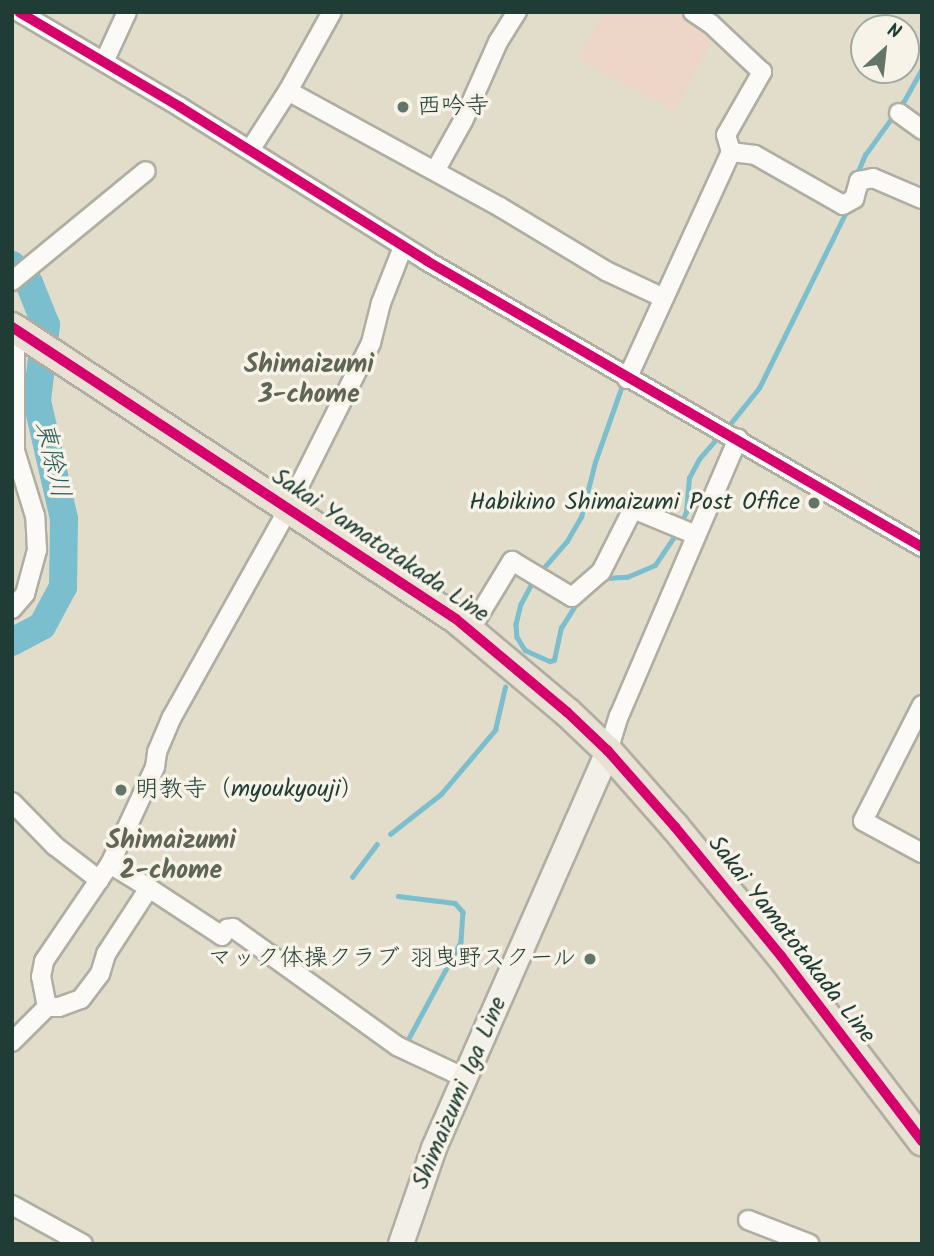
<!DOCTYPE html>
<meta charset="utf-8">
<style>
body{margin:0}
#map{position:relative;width:934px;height:1256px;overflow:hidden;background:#e2dcca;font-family:Kalam,"Klee One",sans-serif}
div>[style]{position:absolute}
.built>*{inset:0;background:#edd6c7}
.stream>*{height:4.5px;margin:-2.25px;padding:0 2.25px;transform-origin:2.25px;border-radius:2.25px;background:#7bbecd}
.river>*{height:28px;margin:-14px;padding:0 14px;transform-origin:14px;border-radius:14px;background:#7bbecd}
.roads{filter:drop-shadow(2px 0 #afaea2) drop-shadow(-2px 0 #afaea2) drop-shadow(0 2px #afaea2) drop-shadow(0 -2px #afaea2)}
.street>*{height:18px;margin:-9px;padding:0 9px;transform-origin:9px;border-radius:9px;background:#fbfaf7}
.secondary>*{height:24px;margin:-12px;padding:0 12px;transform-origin:12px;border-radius:12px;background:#f3f0e9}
.primary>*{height:28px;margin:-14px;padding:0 14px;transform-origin:14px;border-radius:14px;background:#e8e1d4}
.cycleway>*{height:10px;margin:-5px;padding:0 5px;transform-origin:5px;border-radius:5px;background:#d6006c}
.dots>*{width:19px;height:19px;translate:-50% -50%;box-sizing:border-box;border:4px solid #f7f3e8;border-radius:50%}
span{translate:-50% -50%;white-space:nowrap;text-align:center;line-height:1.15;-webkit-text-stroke:7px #f7f3e8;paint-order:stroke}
.poi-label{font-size:24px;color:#1f3d34}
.left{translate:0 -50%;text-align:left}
.right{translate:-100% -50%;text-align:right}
.street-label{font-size:24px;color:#1f3d34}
.neighbourhood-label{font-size:26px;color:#5f6655;font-weight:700}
.water-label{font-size:26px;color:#2b5a5a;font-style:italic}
.frame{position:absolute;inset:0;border:14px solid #1f3d34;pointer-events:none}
.north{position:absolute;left:850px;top:14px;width:70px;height:70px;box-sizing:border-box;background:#f7f3e8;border:2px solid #a1aaa0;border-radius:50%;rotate:27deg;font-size:19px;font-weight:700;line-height:28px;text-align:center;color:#1f3d34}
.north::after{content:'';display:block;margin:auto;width:24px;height:32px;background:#637568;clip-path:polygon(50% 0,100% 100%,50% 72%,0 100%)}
</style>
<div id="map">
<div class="built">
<div style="clip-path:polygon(604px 12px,676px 12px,714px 37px,674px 111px,578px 59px)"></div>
</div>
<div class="stream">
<div style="left:856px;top:176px;width:23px;rotate:-67deg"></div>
<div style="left:865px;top:155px;width:67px;rotate:-54.2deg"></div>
<div style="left:904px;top:101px;width:38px;rotate:-61deg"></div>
<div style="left:730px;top:424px;width:46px;rotate:-51.1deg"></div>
<div style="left:759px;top:388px;width:199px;rotate:-63.7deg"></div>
<div style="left:681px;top:523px;width:12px;rotate:-66deg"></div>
<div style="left:686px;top:512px;width:34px;rotate:-85deg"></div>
<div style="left:689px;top:478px;width:21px;rotate:-62deg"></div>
<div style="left:699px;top:459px;width:32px;rotate:-49deg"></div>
<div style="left:540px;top:572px;width:41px;rotate:-48.9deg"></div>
<div style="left:567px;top:541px;width:28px;rotate:-60deg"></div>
<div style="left:581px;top:517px;width:57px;rotate:-75.7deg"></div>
<div style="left:595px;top:462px;width:84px;rotate:-70.5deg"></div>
<div style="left:535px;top:578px;width:30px;rotate:118deg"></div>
<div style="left:521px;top:604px;width:21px;rotate:104deg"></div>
<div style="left:516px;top:624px;width:13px;rotate:86deg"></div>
<div style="left:517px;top:637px;width:15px;rotate:58deg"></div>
<div style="left:525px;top:650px;width:27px;rotate:24deg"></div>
<div style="left:550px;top:661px;width:4px;rotate:-14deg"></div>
<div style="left:554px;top:660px;width:33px;rotate:-78deg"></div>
<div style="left:561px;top:628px;width:31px;rotate:-58deg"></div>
<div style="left:605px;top:578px;width:22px;rotate:-3deg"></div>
<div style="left:627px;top:577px;width:30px;rotate:-23deg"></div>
<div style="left:655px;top:565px;width:37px;rotate:-56deg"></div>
<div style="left:390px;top:834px;width:65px;rotate:-38.1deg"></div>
<div style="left:441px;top:794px;width:84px;rotate:-49.8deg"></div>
<div style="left:495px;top:730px;width:44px;rotate:-76.9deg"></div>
<div style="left:352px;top:877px;width:41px;rotate:-52.9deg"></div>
<div style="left:398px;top:896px;width:57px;rotate:7deg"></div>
<div style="left:455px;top:903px;width:12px;rotate:48deg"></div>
<div style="left:463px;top:912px;width:30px;rotate:94deg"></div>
<div style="left:461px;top:942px;width:116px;rotate:118.3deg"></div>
</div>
<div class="river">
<div style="left:12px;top:265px;width:25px;rotate:47deg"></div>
<div style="left:29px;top:283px;width:45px;rotate:68deg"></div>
<div style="left:46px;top:325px;width:77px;rotate:96.8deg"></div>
<div style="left:37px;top:401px;width:121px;rotate:77.1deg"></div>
<div style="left:64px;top:519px;width:68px;rotate:90.8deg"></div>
<div style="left:63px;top:587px;width:44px;rotate:118.3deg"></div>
<div style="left:42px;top:626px;width:34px;rotate:152deg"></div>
</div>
<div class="roads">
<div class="street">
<div style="left:19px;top:12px;width:187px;rotate:30.5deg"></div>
<div style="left:180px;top:107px;width:291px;rotate:31.9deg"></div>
<div style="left:427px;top:261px;width:572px;rotate:30.02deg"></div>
<div style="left:104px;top:62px;width:55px;rotate:-65.3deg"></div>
<div style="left:288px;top:91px;width:242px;rotate:28.7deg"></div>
<div style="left:500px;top:207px;width:124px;rotate:31.1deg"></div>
<div style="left:606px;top:271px;width:64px;rotate:25deg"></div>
<div style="left:899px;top:113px;width:29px;rotate:36deg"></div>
<div style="left:250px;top:150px;width:70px;rotate:-57.2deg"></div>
<div style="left:288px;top:91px;width:90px;rotate:-60.9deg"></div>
<div style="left:731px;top:152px;width:24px;rotate:7deg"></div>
<div style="left:755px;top:155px;width:101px;rotate:29.6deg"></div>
<div style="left:843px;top:205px;width:13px;rotate:-29deg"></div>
<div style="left:854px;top:199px;width:19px;rotate:-74deg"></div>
<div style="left:859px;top:181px;width:14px;rotate:-12deg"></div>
<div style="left:873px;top:178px;width:53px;rotate:23.2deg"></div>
<div style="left:435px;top:171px;width:57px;rotate:-60.8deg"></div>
<div style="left:463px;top:121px;width:86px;rotate:-66.1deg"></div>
<div style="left:498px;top:42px;width:36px;rotate:-58deg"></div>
<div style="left:12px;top:281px;width:173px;rotate:-39.4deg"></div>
<div style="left:627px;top:379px;width:250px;rotate:-65.4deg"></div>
<div style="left:731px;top:152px;width:18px;rotate:-106deg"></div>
<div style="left:726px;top:135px;width:73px;rotate:-60.3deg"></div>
<div style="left:762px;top:72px;width:70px;rotate:-136.7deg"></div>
<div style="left:711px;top:24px;width:22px;rotate:-146deg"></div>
<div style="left:12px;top:609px;width:20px;rotate:-49deg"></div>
<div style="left:25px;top:594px;width:46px;rotate:-74.7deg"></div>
<div style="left:37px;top:550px;width:34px;rotate:-93deg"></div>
<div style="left:35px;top:516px;width:68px;rotate:-107.1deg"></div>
<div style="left:15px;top:451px;width:122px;rotate:-90deg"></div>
<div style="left:470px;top:630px;width:81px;rotate:-58.7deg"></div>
<div style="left:512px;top:561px;width:70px;rotate:31deg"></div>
<div style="left:572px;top:597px;width:38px;rotate:-41deg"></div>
<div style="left:601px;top:572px;width:71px;rotate:-63.1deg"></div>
<div style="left:633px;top:509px;width:68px;rotate:22.4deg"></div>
<div style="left:922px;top:705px;width:130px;rotate:117deg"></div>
<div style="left:863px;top:821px;width:67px;rotate:28.5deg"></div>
<div style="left:608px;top:751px;width:37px;rotate:-73deg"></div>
<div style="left:619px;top:716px;width:302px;rotate:-66.8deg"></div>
<div style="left:12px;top:802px;width:62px;rotate:45.7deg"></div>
<div style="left:55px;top:846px;width:56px;rotate:37.7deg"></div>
<div style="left:110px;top:864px;width:46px;rotate:31.6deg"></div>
<div style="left:47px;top:1007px;width:12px"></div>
<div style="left:59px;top:1007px;width:23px;rotate:-20deg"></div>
<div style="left:81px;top:999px;width:31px;rotate:-53deg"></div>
<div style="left:100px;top:974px;width:21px;rotate:-73deg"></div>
<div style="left:106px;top:954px;width:79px;rotate:-56.9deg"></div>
<div style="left:149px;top:888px;width:87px;rotate:33.3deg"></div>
<div style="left:222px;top:936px;width:9px;rotate:-54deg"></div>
<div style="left:227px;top:929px;width:6px;rotate:-9deg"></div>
<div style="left:233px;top:928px;width:202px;rotate:35.7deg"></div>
<div style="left:397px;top:1046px;width:75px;rotate:25.2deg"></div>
<div style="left:12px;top:1042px;width:49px;rotate:-45deg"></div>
<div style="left:47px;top:1007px;width:31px;rotate:-101deg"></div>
<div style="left:41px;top:977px;width:16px;rotate:-79deg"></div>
<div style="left:44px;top:961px;width:117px;rotate:-55.8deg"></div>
<div style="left:110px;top:864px;width:107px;rotate:-65.1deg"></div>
<div style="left:155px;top:767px;width:15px;rotate:-82deg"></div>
<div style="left:157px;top:752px;width:38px;rotate:-67deg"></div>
<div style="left:172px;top:717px;width:226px;rotate:-60.8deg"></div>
<div style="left:282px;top:520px;width:198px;rotate:-63.3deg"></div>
<div style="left:371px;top:343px;width:41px;rotate:-76deg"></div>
<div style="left:381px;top:303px;width:60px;rotate:-68.6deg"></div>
<div style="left:12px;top:1205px;width:81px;rotate:28.8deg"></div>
<div style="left:748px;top:1220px;width:66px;rotate:21.2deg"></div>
</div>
<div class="secondary">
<div style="left:401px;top:1244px;width:102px;rotate:-71deg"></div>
<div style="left:434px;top:1148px;width:433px;rotate:-66.3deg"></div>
</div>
<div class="primary">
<div style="left:12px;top:327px;width:531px;rotate:33.33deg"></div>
<div style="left:456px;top:619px;width:145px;rotate:40deg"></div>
<div style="left:567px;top:712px;width:57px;rotate:43.6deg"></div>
<div style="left:608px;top:751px;width:101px;rotate:48.6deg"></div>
<div style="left:675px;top:827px;width:167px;rotate:50.6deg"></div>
<div style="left:781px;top:956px;width:233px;rotate:52.7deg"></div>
</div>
</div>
<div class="cycleway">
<div style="left:19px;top:12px;width:187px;rotate:30.5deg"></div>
<div style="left:180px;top:107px;width:291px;rotate:31.9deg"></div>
<div style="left:427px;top:261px;width:572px;rotate:30.02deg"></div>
<div style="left:12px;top:327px;width:531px;rotate:33.33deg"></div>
<div style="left:456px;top:619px;width:145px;rotate:40deg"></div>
<div style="left:567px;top:712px;width:57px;rotate:43.6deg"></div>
<div style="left:608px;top:751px;width:101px;rotate:48.6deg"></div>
<div style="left:675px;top:827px;width:167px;rotate:50.6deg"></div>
<div style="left:781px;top:956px;width:233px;rotate:52.7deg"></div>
</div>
<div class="dots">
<div style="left:403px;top:107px;background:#637568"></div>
<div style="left:814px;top:503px;background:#637568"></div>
<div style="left:121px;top:790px;background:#637568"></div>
<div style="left:590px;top:959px;background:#637568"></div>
</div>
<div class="poi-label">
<span class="left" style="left:417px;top:107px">西吟寺</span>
<span class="right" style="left:800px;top:503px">Habikino Shimaizumi Post Office</span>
<span class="left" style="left:135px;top:790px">明教寺（myoukyouji）</span>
<span class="right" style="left:576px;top:959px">マック体操クラブ 羽曳野スクール</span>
</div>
<div class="street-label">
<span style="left:380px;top:546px;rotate:34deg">Sakai Yamatotakada Line</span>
<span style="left:791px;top:940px;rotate:52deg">Sakai Yamatotakada Line</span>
<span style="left:460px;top:1093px;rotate:-67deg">Shimaizumi Iga Line</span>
</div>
<div class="neighbourhood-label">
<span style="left:309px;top:381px">Shimaizumi<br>3-chome</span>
<span style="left:171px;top:857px">Shimaizumi<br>2-chome</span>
</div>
<div class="water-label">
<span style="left:51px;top:460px;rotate:77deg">東除川</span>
</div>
<div class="frame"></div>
<div class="north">N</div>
</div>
